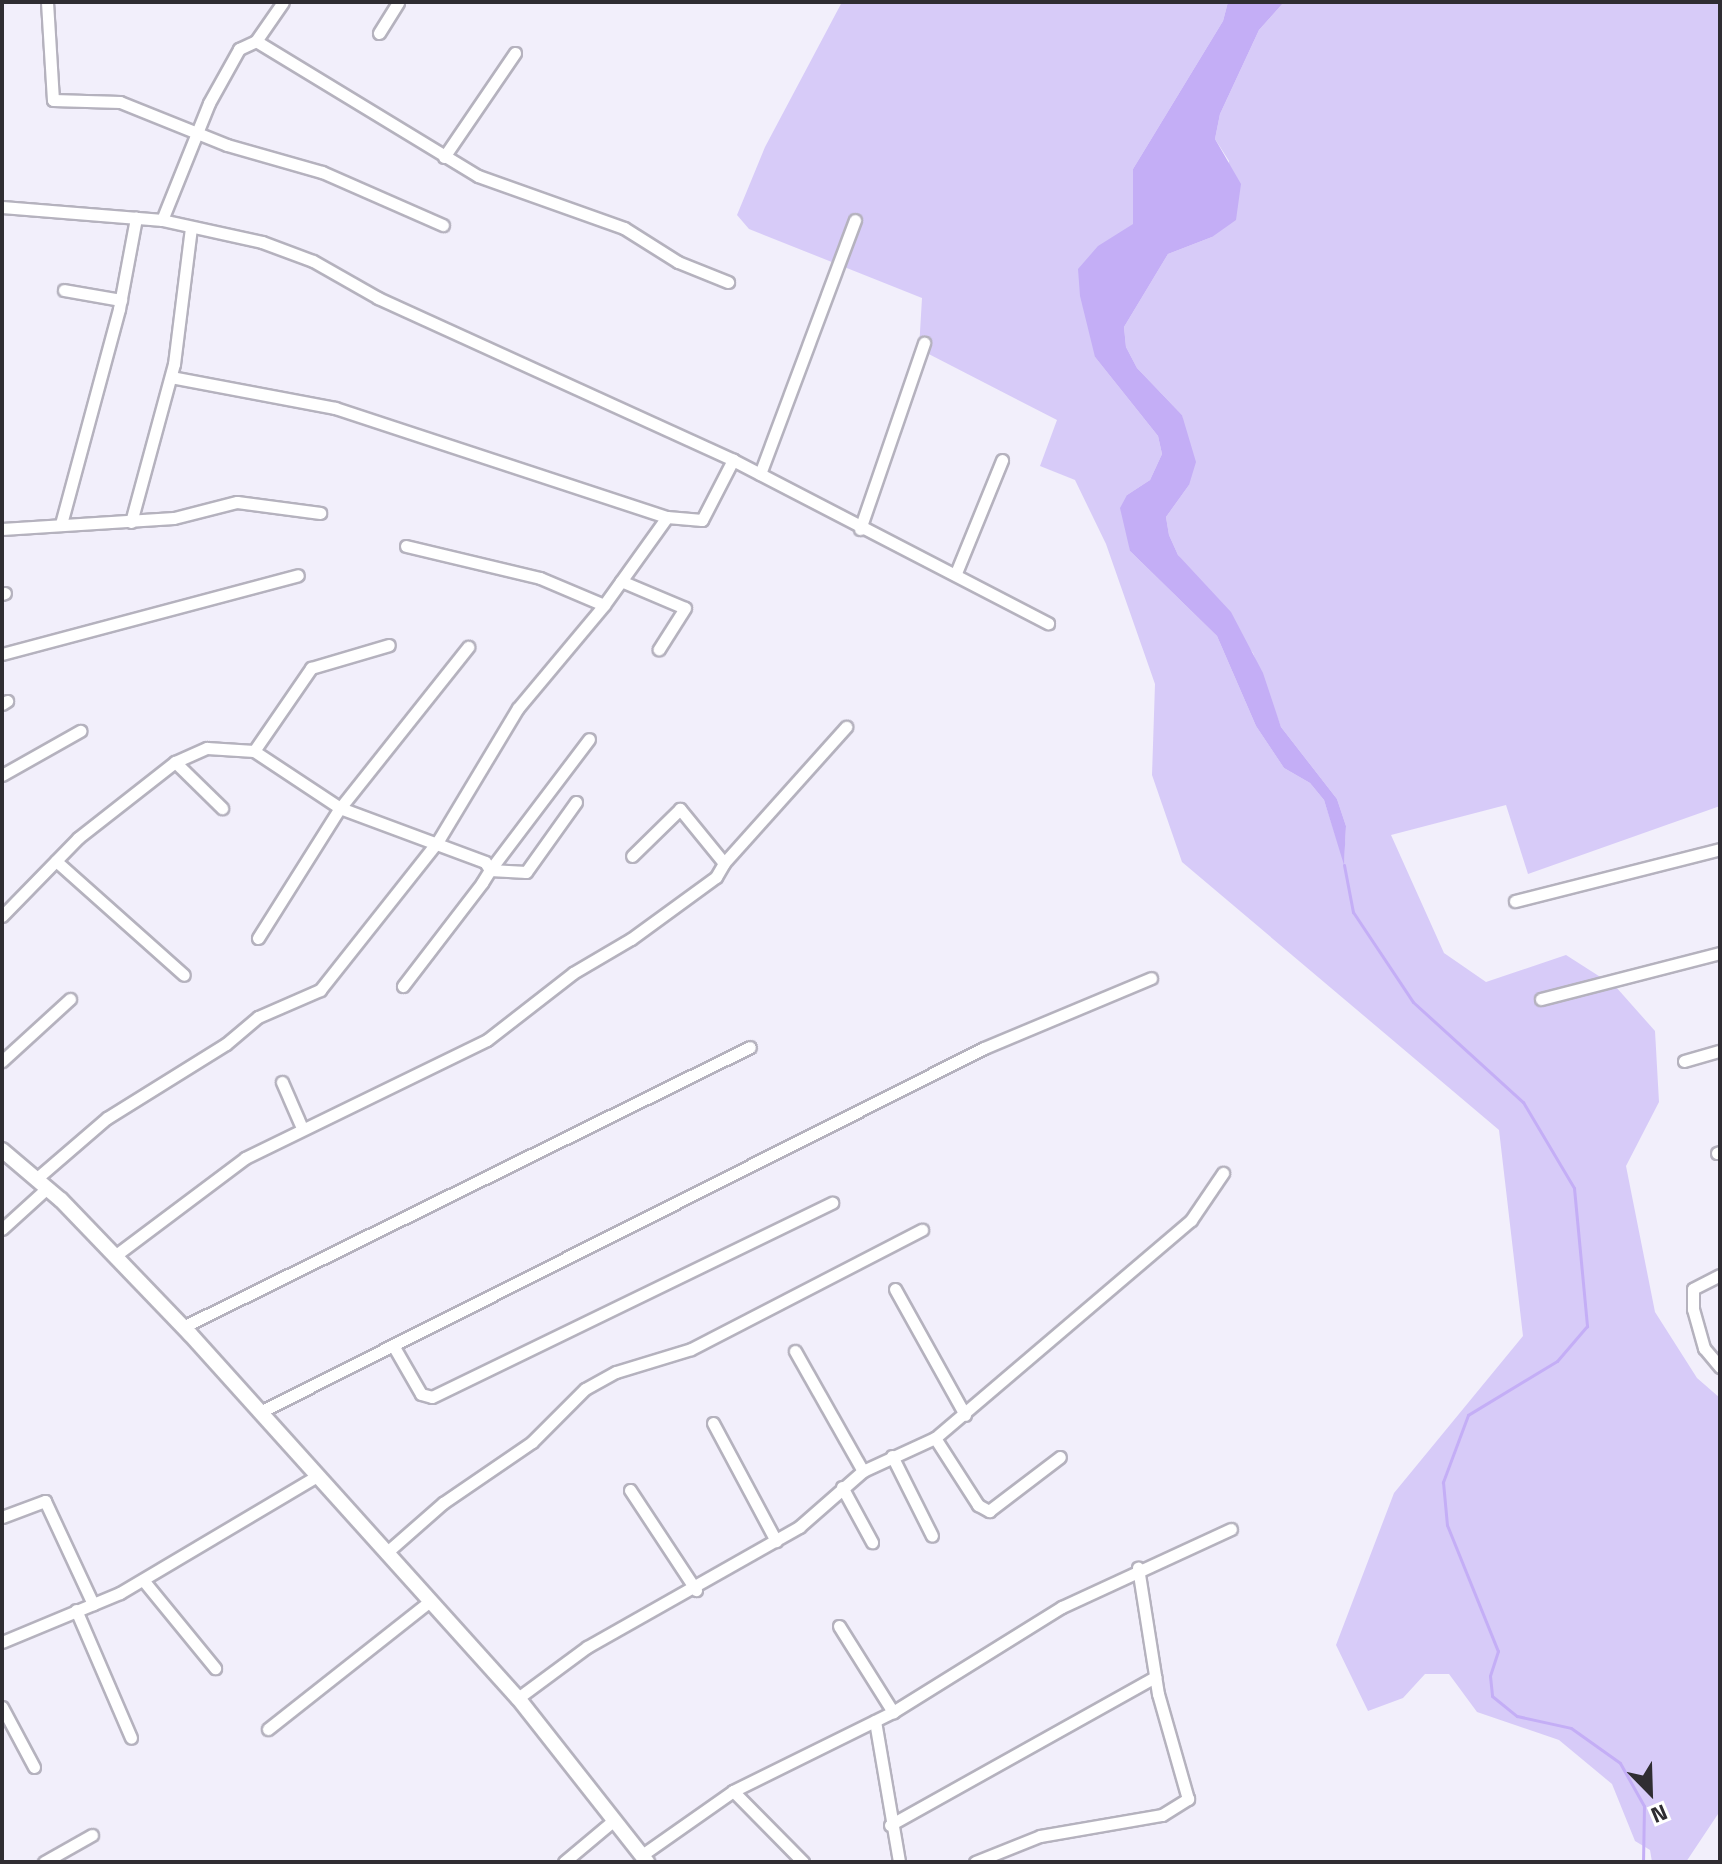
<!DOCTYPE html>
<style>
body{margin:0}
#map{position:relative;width:1722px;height:1864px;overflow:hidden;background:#f2effb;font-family:"Titillium Web",sans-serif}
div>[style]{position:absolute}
.green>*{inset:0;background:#d7cbf8}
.water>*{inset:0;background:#c4aef6}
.stream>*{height:3px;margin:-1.5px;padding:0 1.5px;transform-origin:1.5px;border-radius:1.5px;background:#c4aef6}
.roads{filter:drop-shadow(2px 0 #b5b2be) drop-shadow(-2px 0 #b5b2be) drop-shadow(0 2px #b5b2be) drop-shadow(0 -2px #b5b2be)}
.minor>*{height:11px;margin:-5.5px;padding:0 5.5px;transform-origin:5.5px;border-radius:5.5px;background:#fff}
.tertiary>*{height:14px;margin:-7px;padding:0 7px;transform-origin:7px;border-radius:7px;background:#fff}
span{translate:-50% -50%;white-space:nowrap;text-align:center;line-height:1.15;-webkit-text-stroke:7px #fff;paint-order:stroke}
.frame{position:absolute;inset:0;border:4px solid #2f2d32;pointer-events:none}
.north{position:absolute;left:1610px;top:1752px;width:80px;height:80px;-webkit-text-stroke:6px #fff;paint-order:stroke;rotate:157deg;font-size:22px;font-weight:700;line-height:32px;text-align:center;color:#2f2d32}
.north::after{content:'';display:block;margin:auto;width:28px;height:36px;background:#2f2d32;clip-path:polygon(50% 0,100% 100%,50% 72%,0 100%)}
</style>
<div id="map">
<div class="green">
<div style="clip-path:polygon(842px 2px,1228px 2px,1223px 21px,1133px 169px,1133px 225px,1124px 231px,1095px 357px,1158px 436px,1162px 454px,1150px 480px,1127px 495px,1130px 551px,1217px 636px,1256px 726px,1284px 768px,1310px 783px,1324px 800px,1344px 862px,1346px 826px,1337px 799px,1281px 727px,1253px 653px,1178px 555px,1169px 535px,1166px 517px,1189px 485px,1182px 415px,1137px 368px,1126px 347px,1124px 327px,1168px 254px,1212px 237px,1229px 161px,1215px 139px,1220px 114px,1259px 30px,1284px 2px,1720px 2px,1720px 806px,1528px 874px,1506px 805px,1391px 835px,1444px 953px,1486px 982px,1566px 955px,1616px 987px,1655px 1031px,1659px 1102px,1626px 1166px,1655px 1312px,1697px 1378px,1720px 1398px,1720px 1811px,1686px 1862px,1652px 1862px,1650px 1850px,1635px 1841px,1612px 1784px,1559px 1740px,1477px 1712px,1449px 1674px,1425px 1674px,1403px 1698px,1368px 1711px,1336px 1645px,1394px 1493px,1523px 1336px,1499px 1130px,1182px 862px,1152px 775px,1155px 684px,1106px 544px,1075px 480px,1040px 466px,1057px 420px,919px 349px,922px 298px,749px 229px,737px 215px,765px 147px)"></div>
</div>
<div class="water">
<div style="clip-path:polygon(1228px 2px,1284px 2px,1259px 30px,1220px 114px,1215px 139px,1241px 184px,1236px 220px,1212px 237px,1168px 254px,1124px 327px,1126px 347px,1137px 368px,1182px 415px,1196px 462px,1189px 485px,1166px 517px,1169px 535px,1178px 555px,1231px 612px,1263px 673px,1281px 727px,1337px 799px,1346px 826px,1344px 865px,1324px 800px,1310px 783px,1284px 768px,1256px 726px,1217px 636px,1130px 551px,1120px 508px,1127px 495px,1150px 480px,1162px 454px,1158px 436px,1095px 357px,1080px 296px,1078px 269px,1098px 246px,1133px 224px,1133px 169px,1223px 21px)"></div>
</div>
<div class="stream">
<div style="left:1344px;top:865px;width:48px;rotate:79.2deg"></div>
<div style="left:1353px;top:912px;width:108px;rotate:56.3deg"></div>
<div style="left:1413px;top:1002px;width:149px;rotate:42.3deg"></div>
<div style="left:1523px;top:1102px;width:100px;rotate:59.3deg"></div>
<div style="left:1574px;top:1188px;width:139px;rotate:84.6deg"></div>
<div style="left:1587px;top:1326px;width:46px;rotate:130.6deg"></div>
<div style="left:1557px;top:1361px;width:104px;rotate:148.8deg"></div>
<div style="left:1468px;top:1415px;width:72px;rotate:110.5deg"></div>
<div style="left:1443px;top:1482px;width:43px;rotate:84.7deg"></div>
<div style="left:1447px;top:1525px;width:136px;rotate:68deg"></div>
<div style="left:1498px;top:1651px;width:26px;rotate:108deg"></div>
<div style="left:1490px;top:1676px;width:20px;rotate:84deg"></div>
<div style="left:1492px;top:1696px;width:32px;rotate:39deg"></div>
<div style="left:1517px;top:1716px;width:55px;rotate:12.5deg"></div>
<div style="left:1571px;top:1728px;width:60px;rotate:35.5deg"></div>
<div style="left:1620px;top:1763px;width:49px;rotate:60.8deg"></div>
<div style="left:1644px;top:1806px;width:56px;rotate:91deg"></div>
</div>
<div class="roads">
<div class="minor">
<div style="left:47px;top:2px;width:98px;rotate:86.5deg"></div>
<div style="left:53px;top:100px;width:67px;rotate:1.7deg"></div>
<div style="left:120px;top:102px;width:115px;rotate:21.9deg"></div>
<div style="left:227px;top:145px;width:99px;rotate:15.9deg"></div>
<div style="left:322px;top:172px;width:132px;rotate:23.7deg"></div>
<div style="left:379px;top:33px;width:36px;rotate:-58deg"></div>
<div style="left:256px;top:41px;width:260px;rotate:31.3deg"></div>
<div style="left:478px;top:176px;width:155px;rotate:19.6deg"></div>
<div style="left:624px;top:228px;width:64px;rotate:32.2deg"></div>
<div style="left:678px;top:262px;width:54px;rotate:21.8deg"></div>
<div style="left:444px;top:157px;width:126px;rotate:-55.7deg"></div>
<div style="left:2px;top:207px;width:161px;rotate:4.6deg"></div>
<div style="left:162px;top:220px;width:102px;rotate:12.4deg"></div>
<div style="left:262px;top:242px;width:54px;rotate:20.4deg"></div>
<div style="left:313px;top:261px;width:75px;rotate:29.6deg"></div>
<div style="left:378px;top:298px;width:390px;rotate:24.5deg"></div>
<div style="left:733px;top:460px;width:355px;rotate:27.4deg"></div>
<div style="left:162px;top:220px;width:126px;rotate:-68.1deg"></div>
<div style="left:209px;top:103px;width:62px;rotate:-60.9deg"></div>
<div style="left:239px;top:49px;width:19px;rotate:-25deg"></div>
<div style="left:256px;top:41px;width:47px;rotate:-55.3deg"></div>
<div style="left:64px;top:290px;width:58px;rotate:10deg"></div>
<div style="left:171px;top:377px;width:167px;rotate:10.7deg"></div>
<div style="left:335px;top:408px;width:349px;rotate:18.2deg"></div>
<div style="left:760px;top:474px;width:271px;rotate:-69.5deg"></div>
<div style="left:131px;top:522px;width:164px;rotate:-74.8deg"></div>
<div style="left:174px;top:364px;width:138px;rotate:-82.9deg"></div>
<div style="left:61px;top:524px;width:223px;rotate:-74.9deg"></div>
<div style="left:119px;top:309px;width:93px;rotate:-79.4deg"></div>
<div style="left:2px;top:529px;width:172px;rotate:-3.7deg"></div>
<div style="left:174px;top:518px;width:65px;rotate:-14.3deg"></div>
<div style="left:237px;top:502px;width:84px;rotate:7.5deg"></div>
<div style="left:860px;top:529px;width:197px;rotate:-71deg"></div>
<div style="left:406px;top:546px;width:138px;rotate:13.4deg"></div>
<div style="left:540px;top:578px;width:69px;rotate:22.9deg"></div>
<div style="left:956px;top:573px;width:122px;rotate:-67.8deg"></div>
<div style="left:621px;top:581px;width:69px;rotate:22.9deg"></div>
<div style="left:685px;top:608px;width:49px;rotate:122.4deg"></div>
<div style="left:2px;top:594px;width:3px;rotate:-18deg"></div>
<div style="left:2px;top:654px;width:306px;rotate:-14.9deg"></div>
<div style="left:2px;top:704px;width:6px;rotate:-31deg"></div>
<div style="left:254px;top:751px;width:101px;rotate:-55.5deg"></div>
<div style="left:311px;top:668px;width:81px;rotate:-16.4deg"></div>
<div style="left:175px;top:762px;width:66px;rotate:44.4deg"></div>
<div style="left:2px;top:775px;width:90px;rotate:-29.4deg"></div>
<div style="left:576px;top:802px;width:86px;rotate:125.5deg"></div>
<div style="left:526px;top:872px;width:36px;rotate:-177deg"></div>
<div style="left:490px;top:870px;width:164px;rotate:-52.9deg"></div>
<div style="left:56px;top:861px;width:171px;rotate:41.7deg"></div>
<div style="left:724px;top:863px;width:183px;rotate:-48.1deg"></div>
<div style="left:1515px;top:901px;width:211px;rotate:-14.2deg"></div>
<div style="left:2px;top:916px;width:109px;rotate:-45.7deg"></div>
<div style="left:78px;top:838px;width:123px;rotate:-38.1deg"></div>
<div style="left:175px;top:762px;width:35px;rotate:-24deg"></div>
<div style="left:207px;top:748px;width:47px;rotate:3.7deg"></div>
<div style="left:254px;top:751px;width:103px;rotate:33.5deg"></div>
<div style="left:340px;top:808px;width:155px;rotate:20.4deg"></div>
<div style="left:485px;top:862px;width:9px;rotate:58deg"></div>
<div style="left:490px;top:870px;width:15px;rotate:122deg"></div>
<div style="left:482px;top:883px;width:130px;rotate:127.5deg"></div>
<div style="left:258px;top:938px;width:154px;rotate:-57.8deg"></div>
<div style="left:340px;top:808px;width:206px;rotate:-51.5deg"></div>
<div style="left:1541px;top:999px;width:185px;rotate:-14.4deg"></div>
<div style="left:2px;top:1061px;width:92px;rotate:-42.4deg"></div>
<div style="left:1684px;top:1061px;width:37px;rotate:-16deg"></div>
<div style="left:282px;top:1082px;width:50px;rotate:66.5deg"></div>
<div style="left:1717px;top:1153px;width:3px;rotate:-18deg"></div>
<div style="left:36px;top:1179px;width:94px;rotate:-40.7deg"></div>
<div style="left:107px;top:1118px;width:140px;rotate:-31.9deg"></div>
<div style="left:226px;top:1044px;width:42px;rotate:-40.2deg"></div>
<div style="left:258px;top:1017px;width:68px;rotate:-23.5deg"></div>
<div style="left:320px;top:990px;width:190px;rotate:-51.6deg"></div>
<div style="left:438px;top:841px;width:155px;rotate:-59deg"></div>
<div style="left:518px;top:708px;width:134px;rotate:-50.1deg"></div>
<div style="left:604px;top:605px;width:108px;rotate:-54.4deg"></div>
<div style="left:667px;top:517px;width:35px;rotate:5deg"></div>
<div style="left:702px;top:520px;width:68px;rotate:-62.7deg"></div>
<div style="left:2px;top:1229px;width:61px;rotate:-42.3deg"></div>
<div style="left:116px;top:1255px;width:161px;rotate:-36.9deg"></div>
<div style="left:245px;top:1158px;width:269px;rotate:-26deg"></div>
<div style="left:487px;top:1040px;width:109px;rotate:-37.9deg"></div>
<div style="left:573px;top:973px;width:67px;rotate:-30.4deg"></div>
<div style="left:631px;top:939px;width:105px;rotate:-36.1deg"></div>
<div style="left:716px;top:877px;width:16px;rotate:-60deg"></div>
<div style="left:724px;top:863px;width:70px;rotate:-129.2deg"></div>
<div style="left:680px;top:809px;width:67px;rotate:135.6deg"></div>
<div style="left:1720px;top:1275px;width:30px;rotate:153deg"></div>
<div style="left:1693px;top:1289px;width:20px;rotate:90deg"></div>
<div style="left:1693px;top:1309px;width:41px;rotate:74.2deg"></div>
<div style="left:1704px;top:1348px;width:25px;rotate:50deg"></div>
<div style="left:895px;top:1289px;width:144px;rotate:60.9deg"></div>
<div style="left:183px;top:1327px;width:632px;rotate:-26.28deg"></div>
<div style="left:394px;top:1347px;width:54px;rotate:60.1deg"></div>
<div style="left:421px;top:1394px;width:11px;rotate:15deg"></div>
<div style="left:432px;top:1397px;width:445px;rotate:-25.9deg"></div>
<div style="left:795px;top:1351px;width:138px;rotate:60.5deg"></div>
<div style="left:260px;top:1412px;width:810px;rotate:-26.69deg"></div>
<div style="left:984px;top:1048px;width:181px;rotate:-22.7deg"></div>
<div style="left:713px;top:1423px;width:134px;rotate:61.9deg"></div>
<div style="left:935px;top:1438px;width:80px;rotate:57.3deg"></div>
<div style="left:978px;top:1505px;width:13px;rotate:29deg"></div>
<div style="left:989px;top:1511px;width:89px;rotate:-37.3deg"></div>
<div style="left:892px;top:1456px;width:89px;rotate:63.4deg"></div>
<div style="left:842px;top:1487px;width:63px;rotate:61.4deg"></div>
<div style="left:630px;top:1490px;width:120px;rotate:56.6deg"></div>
<div style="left:2px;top:1517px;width:46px;rotate:-20.4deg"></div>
<div style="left:45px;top:1501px;width:114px;rotate:65deg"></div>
<div style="left:386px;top:1553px;width:76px;rotate:-41.3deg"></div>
<div style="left:443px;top:1503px;width:108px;rotate:-34.4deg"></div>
<div style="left:532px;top:1442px;width:75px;rotate:-45deg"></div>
<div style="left:585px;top:1389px;width:35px;rotate:-29deg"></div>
<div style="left:616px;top:1372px;width:78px;rotate:-17deg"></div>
<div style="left:691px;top:1349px;width:260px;rotate:-27.3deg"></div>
<div style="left:143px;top:1580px;width:114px;rotate:50.7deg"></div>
<div style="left:76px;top:1610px;width:139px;rotate:66.7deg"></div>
<div style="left:839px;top:1626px;width:102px;rotate:57.9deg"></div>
<div style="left:2px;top:1642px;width:128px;rotate:-22.6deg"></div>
<div style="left:120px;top:1593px;width:229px;rotate:-30.7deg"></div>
<div style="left:518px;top:1698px;width:86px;rotate:-36.5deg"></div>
<div style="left:587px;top:1647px;width:244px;rotate:-29.5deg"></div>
<div style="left:799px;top:1527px;width:85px;rotate:-41.2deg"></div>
<div style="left:863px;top:1471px;width:79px;rotate:-24.6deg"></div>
<div style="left:935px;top:1438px;width:336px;rotate:-40.4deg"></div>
<div style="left:1191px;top:1220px;width:57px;rotate:-55.8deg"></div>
<div style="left:2px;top:1707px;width:68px;rotate:61.9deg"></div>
<div style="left:875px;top:1721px;width:143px;rotate:80.3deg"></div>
<div style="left:268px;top:1729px;width:205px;rotate:-38.3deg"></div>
<div style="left:733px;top:1791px;width:100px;rotate:45.4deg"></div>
<div style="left:890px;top:1825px;width:304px;rotate:-29.2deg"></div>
<div style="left:642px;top:1855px;width:111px;rotate:-35.1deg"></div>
<div style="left:733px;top:1791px;width:178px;rotate:-26.3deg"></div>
<div style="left:893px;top:1712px;width:199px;rotate:-31.9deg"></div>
<div style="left:1062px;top:1607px;width:186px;rotate:-24.8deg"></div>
<div style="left:44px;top:1862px;width:55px;rotate:-29.4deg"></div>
<div style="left:564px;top:1862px;width:65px;rotate:-40deg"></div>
<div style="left:975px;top:1862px;width:70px;rotate:-21.8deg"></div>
<div style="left:1040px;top:1836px;width:124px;rotate:-9.8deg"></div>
<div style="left:1162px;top:1815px;width:31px;rotate:-32deg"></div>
<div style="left:1188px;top:1799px;width:109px;rotate:-105.9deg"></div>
<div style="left:1158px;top:1694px;width:128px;rotate:-99deg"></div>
</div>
<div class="tertiary">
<div style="left:2px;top:1150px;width:77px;rotate:40.3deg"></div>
<div style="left:61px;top:1200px;width:186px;rotate:46.1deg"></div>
<div style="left:190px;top:1334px;width:490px;rotate:48deg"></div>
<div style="left:518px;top:1698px;width:209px;rotate:51.8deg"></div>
</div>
</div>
<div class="frame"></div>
<div class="north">N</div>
</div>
